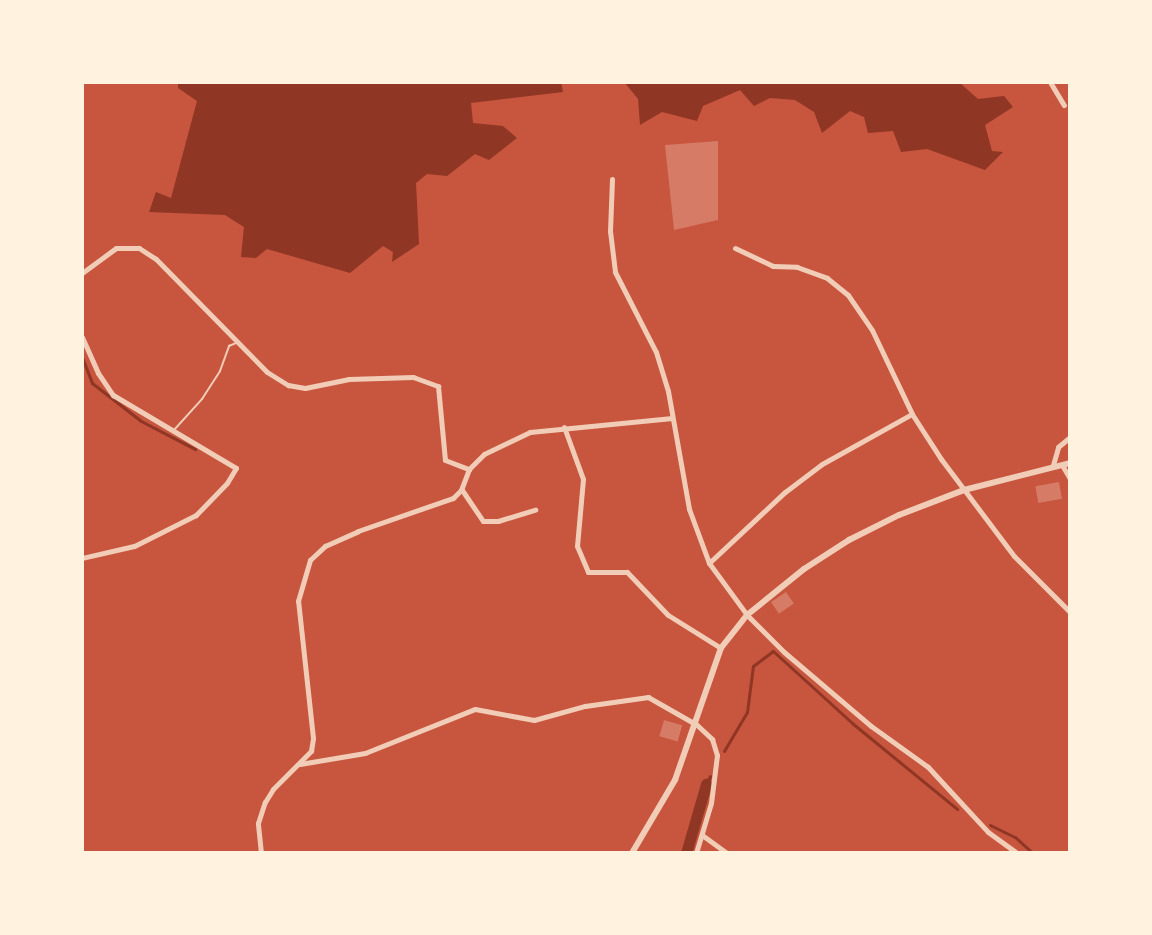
<!DOCTYPE html>
<style>
body{margin:0}
#map{position:relative;width:1152px;height:935px;overflow:hidden;background:#c8553d;font-family:"PT Sans Narrow",sans-serif}
div>[style]{position:absolute}
.water>*{inset:0;background:#8f3625}
.stream>*{height:3px;margin:-1.5px;padding:0 1.5px;transform-origin:1.5px;border-radius:1.5px;background:#8f3625}
.canal>*{height:11px;margin:-5.5px;padding:0 5.5px;transform-origin:5.5px;border-radius:5.5px;background:#8f3625}
.building>*{inset:0;background:#d67c66;transform-origin:0 0}
.service>*{height:2px;margin:-1px;padding:0 1px;transform-origin:1px;border-radius:1px;background:#f1ccb7}
.minor>*{height:5px;margin:-2.5px;padding:0 2.5px;transform-origin:2.5px;border-radius:2.5px;background:#f1ccb7}
.tertiary>*{height:6px;margin:-3px;padding:0 3px;transform-origin:3px;border-radius:3px;background:#f1ccb7}
span{translate:-50% -50%;white-space:nowrap;text-align:center;line-height:1.15;-webkit-text-stroke:6px #fff3e0;paint-order:stroke}
.frame{position:absolute;inset:0;border:84px solid #fff3e0;pointer-events:none}
</style>
<div id="map">
<div class="water">
<div style="clip-path:polygon(178px 82px,561px 82px,563px 92px,471px 103px,473px 123px,503px 126px,517px 138px,489px 160px,475px 154px,447px 176px,427px 174px,416px 183px,419px 244px,392px 262px,393px 252px,383px 246px,350px 273px,267px 249px,256px 258px,241px 257px,244px 227px,225px 215px,149px 212px,156px 192px,171px 198px,197px 101px,178px 88px)"></div>
<div style="clip-path:polygon(588px 82px,959px 82px,978px 99px,1004px 96px,1013px 107px,985px 125px,992px 151px,1003px 152px,985px 170px,927px 149px,901px 152px,893px 131px,868px 133px,864px 117px,850px 111px,822px 133px,814px 112px,795px 100px,770px 98px,754px 106px,740px 90px,703px 106px,697px 121px,662px 112px,640px 125px,638px 99px,625px 83px)"></div>
</div>
<div class="stream">
<div style="left:82px;top:357px;width:28px;rotate:69deg"></div>
<div style="left:92px;top:383px;width:62px;rotate:37.8deg"></div>
<div style="left:141px;top:421px;width:61px;rotate:27.4deg"></div>
<div style="left:724px;top:751px;width:45px;rotate:-59.5deg"></div>
<div style="left:747px;top:712px;width:46px;rotate:-82.6deg"></div>
<div style="left:753px;top:666px;width:25px;rotate:-37deg"></div>
<div style="left:773px;top:651px;width:107px;rotate:42.3deg"></div>
<div style="left:852px;top:723px;width:136px;rotate:39.3deg"></div>
<div style="left:706px;top:784px;width:9px;rotate:-63deg"></div>
<div style="left:990px;top:825px;width:28px;rotate:26deg"></div>
<div style="left:1015px;top:837px;width:24px;rotate:42deg"></div>
</div>
<div class="canal">
<div style="left:686px;top:853px;width:72px;rotate:-73.8deg"></div>
</div>
<div class="building">
<div style="clip-path:polygon(718px 141px,718px 220px,674px 230px,665px 145px)"></div>
<div style="left:1059px;top:482px;width:17px;height:24px;rotate:80deg"></div>
<div style="left:786px;top:592px;width:14px;height:18px;rotate:56deg"></div>
<div style="left:664px;top:720px;width:19px;height:17px;rotate:16deg"></div>
</div>
<div class="service">
<div style="left:174px;top:430px;width:42px;rotate:-47.9deg"></div>
<div style="left:202px;top:399px;width:33px;rotate:-57deg"></div>
<div style="left:220px;top:371px;width:27px;rotate:-70deg"></div>
<div style="left:229px;top:346px;width:8px;rotate:-23deg"></div>
</div>
<div class="minor">
<div style="left:1050px;top:82px;width:27px;rotate:59deg"></div>
<div style="left:612px;top:179px;width:52px;rotate:92.2deg"></div>
<div style="left:610px;top:231px;width:41px;rotate:83deg"></div>
<div style="left:615px;top:272px;width:90px;rotate:62.9deg"></div>
<div style="left:656px;top:352px;width:41px;rotate:72.9deg"></div>
<div style="left:668px;top:391px;width:120px;rotate:79.9deg"></div>
<div style="left:689px;top:509px;width:58px;rotate:69.7deg"></div>
<div style="left:709px;top:563px;width:64px;rotate:53.8deg"></div>
<div style="left:747px;top:615px;width:52px;rotate:45deg"></div>
<div style="left:784px;top:652px;width:114px;rotate:40.4deg"></div>
<div style="left:871px;top:726px;width:70px;rotate:35.7deg"></div>
<div style="left:928px;top:767px;width:88px;rotate:47.3deg"></div>
<div style="left:988px;top:832px;width:36px;rotate:36deg"></div>
<div style="left:735px;top:248px;width:42px;rotate:25.3deg"></div>
<div style="left:773px;top:266px;width:24px;rotate:2deg"></div>
<div style="left:797px;top:267px;width:32px;rotate:20deg"></div>
<div style="left:827px;top:278px;width:27px;rotate:39deg"></div>
<div style="left:848px;top:295px;width:42px;rotate:55.6deg"></div>
<div style="left:872px;top:330px;width:93px;rotate:64.5deg"></div>
<div style="left:912px;top:414px;width:54px;rotate:57.2deg"></div>
<div style="left:941px;top:459px;width:121px;rotate:53deg"></div>
<div style="left:1014px;top:556px;width:79px;rotate:45deg"></div>
<div style="left:82px;top:273px;width:42px;rotate:-36.3deg"></div>
<div style="left:116px;top:248px;width:23px"></div>
<div style="left:139px;top:248px;width:20px;rotate:33deg"></div>
<div style="left:156px;top:259px;width:158px;rotate:45.5deg"></div>
<div style="left:267px;top:372px;width:25px;rotate:32deg"></div>
<div style="left:288px;top:385px;width:17px;rotate:10deg"></div>
<div style="left:305px;top:388px;width:45px;rotate:-11.6deg"></div>
<div style="left:349px;top:379px;width:64px;rotate:-1.8deg"></div>
<div style="left:413px;top:377px;width:27px;rotate:20deg"></div>
<div style="left:438px;top:386px;width:74px;rotate:84.6deg"></div>
<div style="left:445px;top:460px;width:26px;rotate:21deg"></div>
<div style="left:82px;top:337px;width:39px;rotate:66deg"></div>
<div style="left:98px;top:373px;width:27px;rotate:56deg"></div>
<div style="left:113px;top:395px;width:143px;rotate:30.7deg"></div>
<div style="left:236px;top:468px;width:17px;rotate:121deg"></div>
<div style="left:227px;top:483px;width:45px;rotate:134.1deg"></div>
<div style="left:196px;top:515px;width:69px;rotate:153.4deg"></div>
<div style="left:134px;top:546px;width:53px;rotate:167deg"></div>
<div style="left:564px;top:427px;width:55px;rotate:69.9deg"></div>
<div style="left:583px;top:479px;width:67px;rotate:95.1deg"></div>
<div style="left:577px;top:546px;width:28px;rotate:67deg"></div>
<div style="left:588px;top:572px;width:39px"></div>
<div style="left:627px;top:572px;width:59px;rotate:46.4deg"></div>
<div style="left:668px;top:615px;width:62px;rotate:31.9deg"></div>
<div style="left:1053px;top:465px;width:19px;rotate:-74deg"></div>
<div style="left:1058px;top:447px;width:16px;rotate:-40deg"></div>
<div style="left:1062px;top:465px;width:16px;rotate:60deg"></div>
<div style="left:462px;top:490px;width:37px;rotate:56deg"></div>
<div style="left:483px;top:521px;width:15px"></div>
<div style="left:498px;top:521px;width:39px;rotate:-17deg"></div>
<div style="left:709px;top:563px;width:104px;rotate:-43.1deg"></div>
<div style="left:785px;top:492px;width:46px;rotate:-37.1deg"></div>
<div style="left:822px;top:464px;width:103px;rotate:-29.1deg"></div>
<div style="left:300px;top:764px;width:66px;rotate:-9.6deg"></div>
<div style="left:365px;top:753px;width:118px;rotate:-21.8deg"></div>
<div style="left:475px;top:709px;width:60px;rotate:10.6deg"></div>
<div style="left:534px;top:720px;width:53px;rotate:-15.4deg"></div>
<div style="left:585px;top:706px;width:64px;rotate:-8.1deg"></div>
<div style="left:648px;top:697px;width:56px;rotate:29.7deg"></div>
<div style="left:697px;top:725px;width:21px;rotate:43deg"></div>
<div style="left:712px;top:739px;width:17px;rotate:73deg"></div>
<div style="left:717px;top:755px;width:48px;rotate:97.1deg"></div>
<div style="left:711px;top:803px;width:52px;rotate:106.7deg"></div>
<div style="left:702px;top:835px;width:31px;rotate:36deg"></div>
<div style="left:261px;top:853px;width:30px;rotate:-96deg"></div>
<div style="left:258px;top:823px;width:22px;rotate:-72deg"></div>
<div style="left:265px;top:802px;width:15px;rotate:-58deg"></div>
<div style="left:273px;top:789px;width:54px;rotate:-45deg"></div>
<div style="left:311px;top:751px;width:13px;rotate:-81deg"></div>
<div style="left:313px;top:738px;width:138px;rotate:-96.2deg"></div>
<div style="left:298px;top:601px;width:43px;rotate:-73.7deg"></div>
<div style="left:310px;top:560px;width:21px;rotate:-43deg"></div>
<div style="left:325px;top:546px;width:36px;rotate:-24deg"></div>
<div style="left:358px;top:531px;width:101px;rotate:-19.2deg"></div>
<div style="left:453px;top:498px;width:11px;rotate:-45deg"></div>
<div style="left:461px;top:490px;width:22px;rotate:-69deg"></div>
<div style="left:469px;top:469px;width:21px;rotate:-45deg"></div>
<div style="left:484px;top:454px;width:51px;rotate:-25.6deg"></div>
<div style="left:530px;top:432px;width:143px;rotate:-5.6deg"></div>
<div style="left:811px;top:853px;width:1px"></div>
</div>
<div class="tertiary">
<div style="left:632px;top:853px;width:85px;rotate:-59.5deg"></div>
<div style="left:675px;top:780px;width:140px;rotate:-70.8deg"></div>
<div style="left:721px;top:648px;width:42px;rotate:-51.8deg"></div>
<div style="left:747px;top:615px;width:73px;rotate:-38.9deg"></div>
<div style="left:804px;top:569px;width:54px;rotate:-32.8deg"></div>
<div style="left:849px;top:540px;width:56px;rotate:-26.6deg"></div>
<div style="left:899px;top:515px;width:70px;rotate:-21deg"></div>
<div style="left:964px;top:490px;width:109px;rotate:-14.3deg"></div>
</div>
<div class="frame"></div>
</div>
